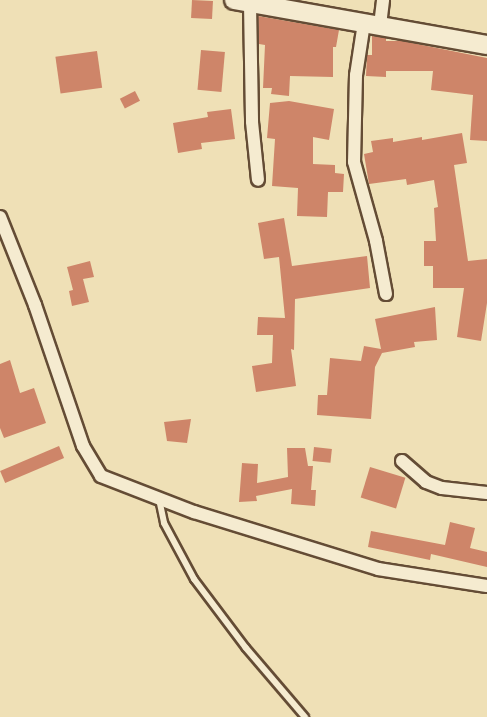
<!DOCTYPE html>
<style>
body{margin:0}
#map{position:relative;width:487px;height:717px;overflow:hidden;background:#efe0b6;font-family:Alegreya,serif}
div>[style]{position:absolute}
.building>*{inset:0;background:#ce8569;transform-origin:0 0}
.roads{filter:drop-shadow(2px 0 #644c35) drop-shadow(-2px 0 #644c35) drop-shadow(0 2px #644c35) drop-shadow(0 -2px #644c35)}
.lane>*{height:6px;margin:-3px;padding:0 3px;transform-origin:3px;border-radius:3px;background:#f5ebd0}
.street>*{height:12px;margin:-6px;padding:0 6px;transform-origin:6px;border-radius:6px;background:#f5ebd0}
.secondary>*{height:18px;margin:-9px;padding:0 9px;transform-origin:9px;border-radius:9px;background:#f5ebd0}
span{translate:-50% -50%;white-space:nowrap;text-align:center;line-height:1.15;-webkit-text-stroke:4.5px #f5ebd0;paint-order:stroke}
</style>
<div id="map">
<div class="building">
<div style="left:192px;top:0;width:21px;height:18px;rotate:3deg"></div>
<div style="clip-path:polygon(258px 16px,339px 30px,336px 47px,333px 47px,333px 77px,290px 76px,289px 96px,271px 94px,272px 88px,263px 88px,265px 45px,259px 44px)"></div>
<div style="clip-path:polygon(372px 36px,386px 38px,386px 41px,402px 41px,487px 58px,487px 141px,470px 140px,473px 95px,431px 90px,433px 71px,386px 71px,386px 77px,366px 76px,367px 55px,372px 55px)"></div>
<div style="left:201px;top:50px;width:24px;height:40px;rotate:5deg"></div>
<div style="left:97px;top:51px;width:37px;height:42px;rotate:82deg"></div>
<div style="left:135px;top:91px;width:11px;height:17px;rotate:63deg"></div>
<div style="clip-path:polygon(289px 101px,334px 109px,329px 140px,313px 137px,313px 164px,335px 165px,335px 173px,344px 174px,343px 192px,328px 192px,327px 217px,297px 216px,298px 188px,272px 186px,275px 139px,267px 138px,270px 103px)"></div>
<div style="clip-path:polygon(231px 109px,235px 139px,201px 143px,202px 149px,178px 153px,173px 123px,208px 117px,207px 112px)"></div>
<div style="clip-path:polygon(462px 133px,467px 163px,454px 165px,468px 261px,487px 259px,487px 303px,481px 341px,457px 337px,464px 288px,433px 288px,433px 266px,424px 266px,424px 241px,436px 241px,434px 208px,438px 207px,434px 180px,407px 185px,406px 179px,369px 184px,364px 154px,373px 152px,371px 141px,393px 138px,393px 142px,422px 137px,422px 140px)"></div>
<div style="clip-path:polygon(284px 218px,292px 266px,367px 256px,370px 288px,295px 299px,294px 350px,291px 349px,296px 386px,256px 392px,252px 366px,272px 363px,273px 335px,257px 335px,258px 317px,285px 318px,279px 257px,264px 259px,258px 223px)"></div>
<div style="clip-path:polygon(90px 261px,94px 277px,83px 279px,89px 302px,72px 306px,69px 291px,73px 290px,67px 267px)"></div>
<div style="clip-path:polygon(435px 307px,437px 340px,414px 342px,415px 347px,382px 353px,375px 367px,371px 419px,317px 415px,318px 395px,327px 395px,330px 358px,361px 361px,364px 346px,381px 349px,375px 319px)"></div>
<div style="clip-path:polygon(10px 360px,20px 393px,34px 388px,46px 423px,4px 438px,0 428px,0 364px)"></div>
<div style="clip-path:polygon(191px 419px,187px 443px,167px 441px,164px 422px)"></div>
<div style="left:59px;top:446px;width:13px;height:64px;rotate:67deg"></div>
<div style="left:314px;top:447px;width:18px;height:14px;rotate:6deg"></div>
<div style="clip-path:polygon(287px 448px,305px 448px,308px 466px,313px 466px,311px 490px,316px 490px,315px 506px,291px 504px,292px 489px,256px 496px,257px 501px,239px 502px,242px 463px,258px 464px,257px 483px,288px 477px)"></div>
<div style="left:370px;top:467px;width:37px;height:32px;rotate:17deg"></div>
<div style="clip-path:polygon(450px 522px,475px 528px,470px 548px,487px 552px,487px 567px,431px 554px,430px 560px,368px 547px,371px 531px,445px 545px)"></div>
</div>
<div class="roads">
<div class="lane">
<div style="left:159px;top:499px;width:25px;rotate:78deg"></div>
<div style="left:164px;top:523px;width:64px;rotate:61.8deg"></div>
<div style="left:194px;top:579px;width:86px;rotate:53deg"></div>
<div style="left:246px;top:648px;width:91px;rotate:49.5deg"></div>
</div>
<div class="street">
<div style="left:250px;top:4px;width:118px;rotate:89deg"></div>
<div style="left:252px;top:122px;width:58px;rotate:84.1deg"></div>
<div style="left:364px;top:23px;width:53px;rotate:98.7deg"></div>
<div style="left:356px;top:75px;width:87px;rotate:91.3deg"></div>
<div style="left:354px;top:162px;width:82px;rotate:74.4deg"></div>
<div style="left:376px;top:241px;width:54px;rotate:79.3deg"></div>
<div style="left:380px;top:25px;width:25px;rotate:-83deg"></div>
<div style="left:0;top:217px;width:95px;rotate:68.3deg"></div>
<div style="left:35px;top:305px;width:149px;rotate:71.2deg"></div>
<div style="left:83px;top:446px;width:35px;rotate:59deg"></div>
<div style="left:101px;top:476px;width:100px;rotate:21.2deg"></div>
<div style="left:194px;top:512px;width:193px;rotate:17.2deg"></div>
<div style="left:378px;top:569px;width:110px;rotate:8.9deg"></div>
<div style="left:402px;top:461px;width:32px;rotate:41deg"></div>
<div style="left:426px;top:482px;width:17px;rotate:21deg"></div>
<div style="left:442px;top:488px;width:45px;rotate:6.3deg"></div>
</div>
<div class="secondary">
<div style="left:234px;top:0;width:257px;rotate:10.1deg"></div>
</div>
</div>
</div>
